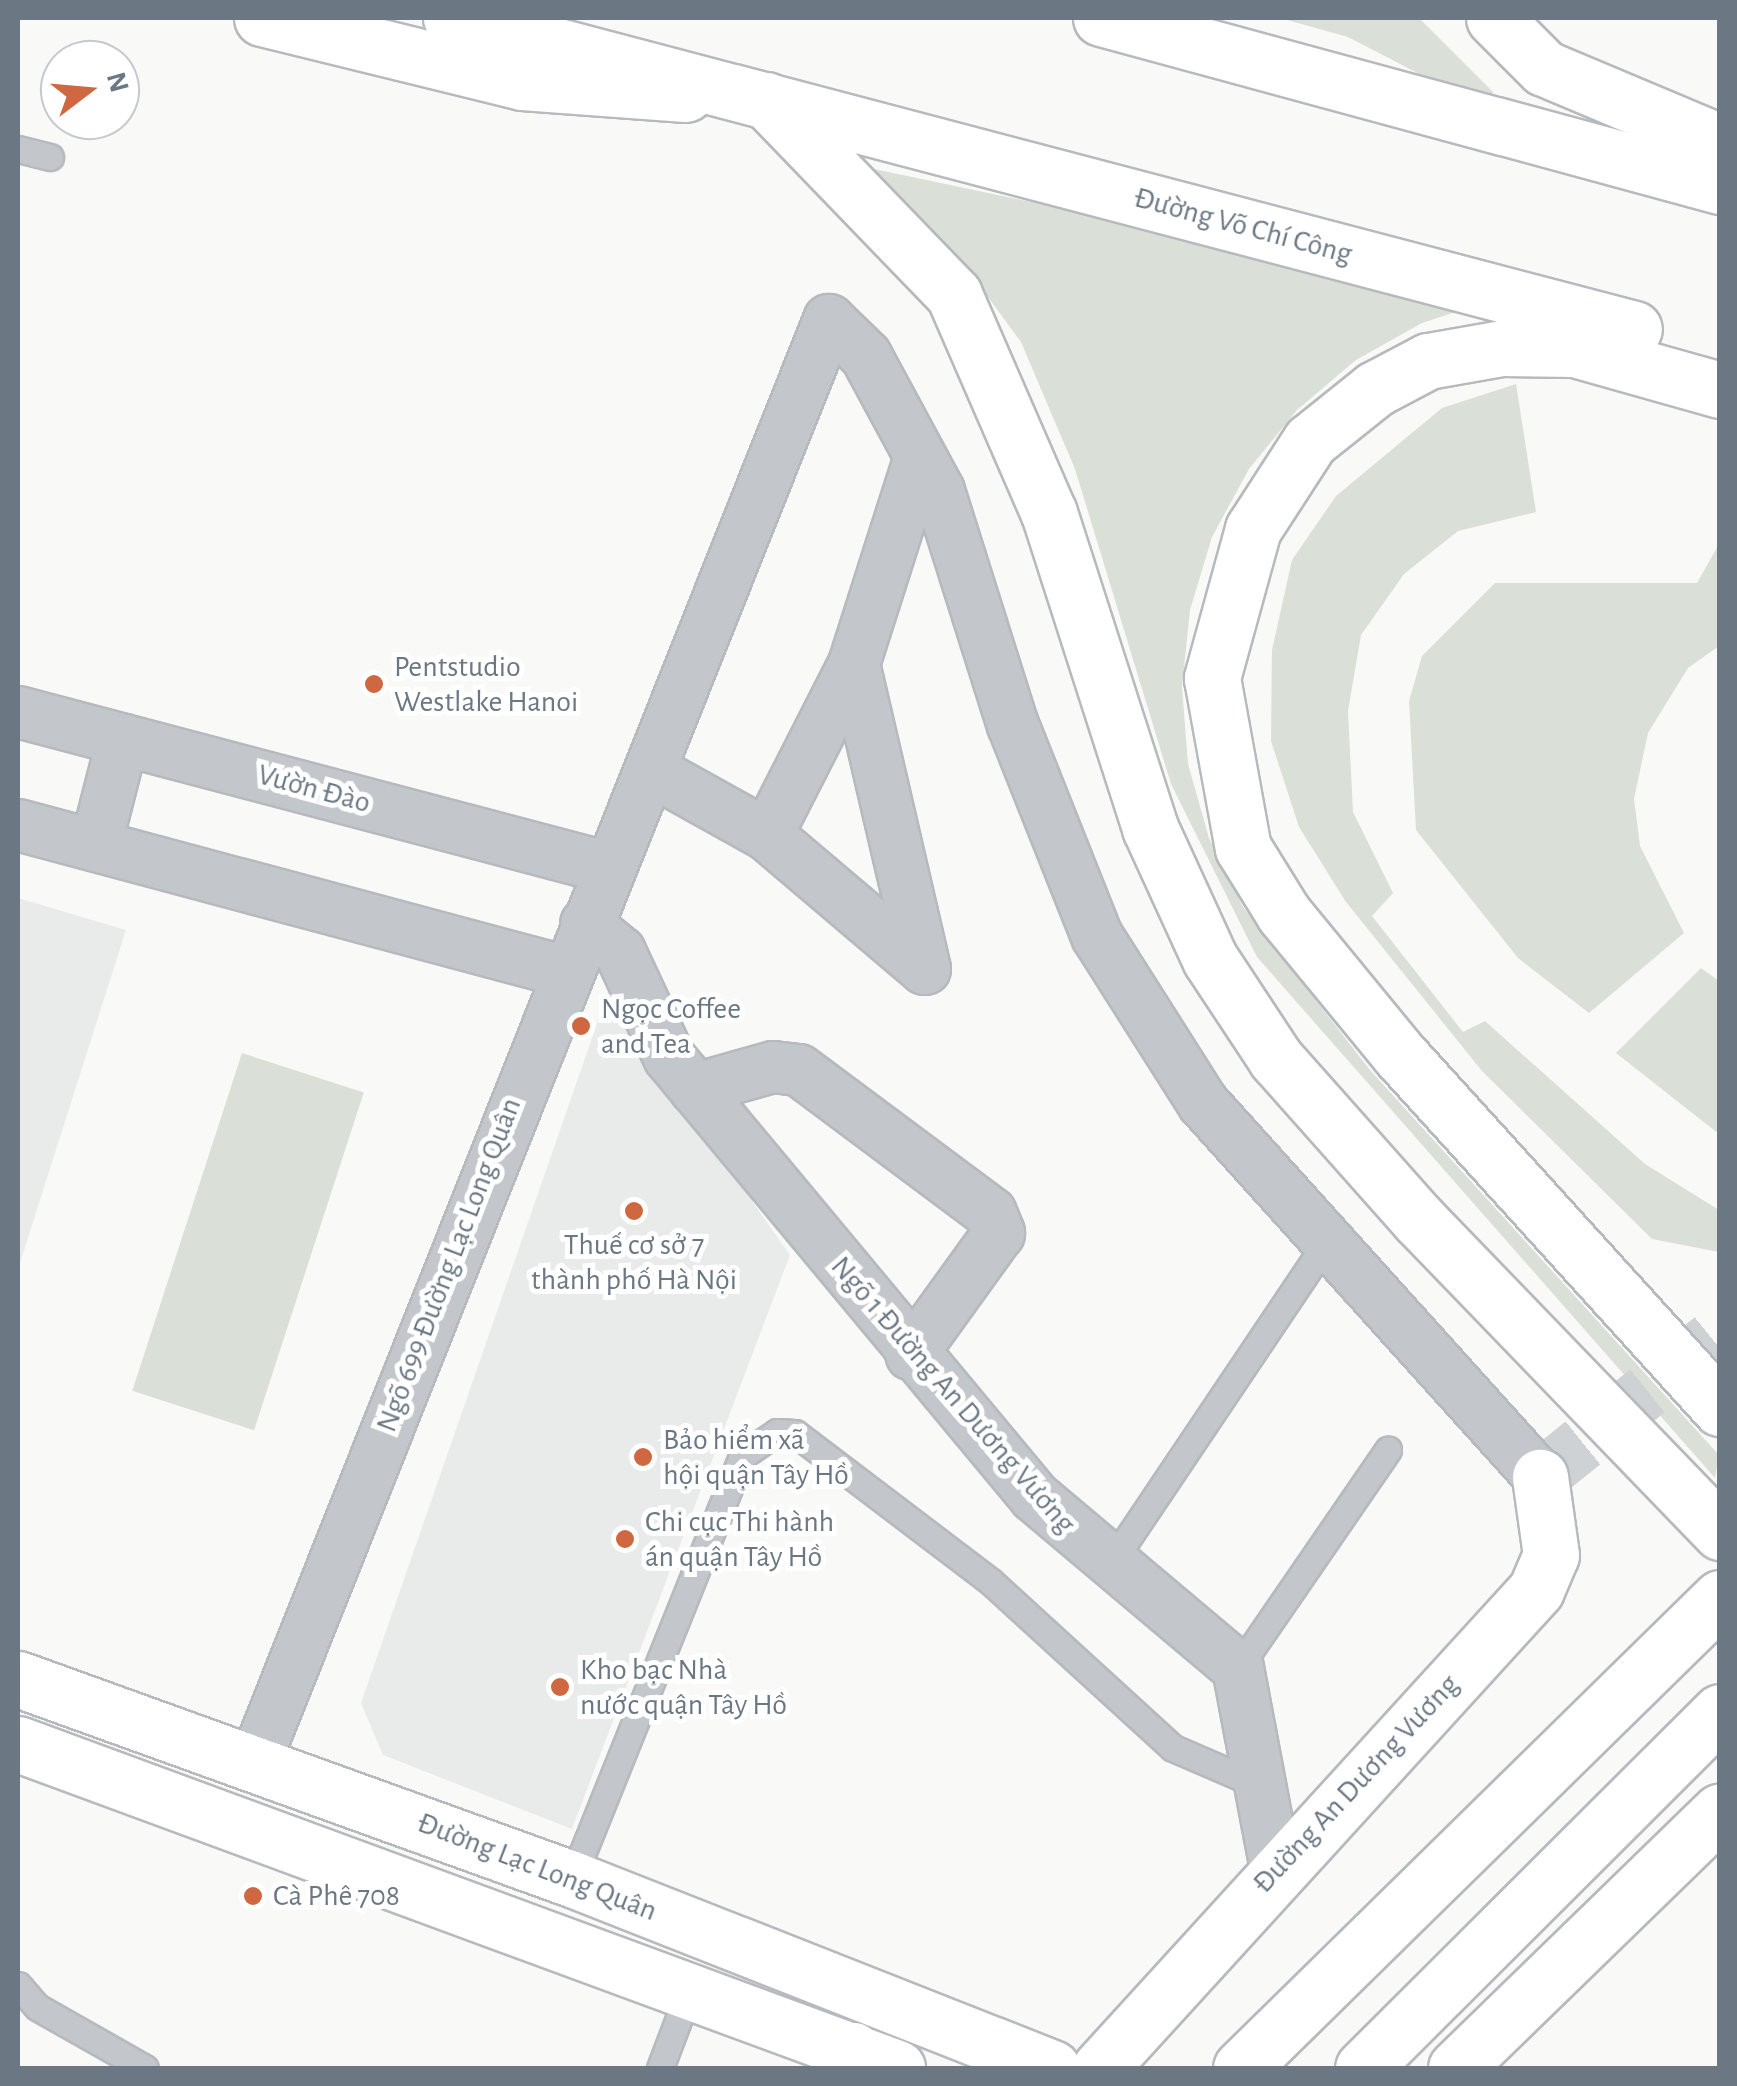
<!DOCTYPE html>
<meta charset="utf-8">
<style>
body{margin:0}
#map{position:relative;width:1737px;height:2086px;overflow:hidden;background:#f9f9f7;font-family:"Alegreya Sans",sans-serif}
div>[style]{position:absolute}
.built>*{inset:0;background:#e9ebea}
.green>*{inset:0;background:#dadfd8;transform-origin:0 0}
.secondary-tunnel>*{height:55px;margin-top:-27.5px;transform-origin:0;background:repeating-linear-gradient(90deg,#ced2d4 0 55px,transparent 0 83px)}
.roads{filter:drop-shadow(2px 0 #b6babe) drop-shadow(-2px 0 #b6babe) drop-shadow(0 2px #b6babe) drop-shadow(0 -2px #b6babe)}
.lane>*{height:25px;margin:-12.5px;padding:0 12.5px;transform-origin:12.5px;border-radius:12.5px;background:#c3c6ca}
.street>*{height:50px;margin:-25px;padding:0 25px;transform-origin:25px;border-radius:25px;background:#c3c6ca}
.secondary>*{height:55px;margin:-27.5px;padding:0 27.5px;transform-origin:27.5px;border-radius:27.5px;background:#fff}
.primary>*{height:55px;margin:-27.5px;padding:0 27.5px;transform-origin:27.5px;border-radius:27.5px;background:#fff}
.highway>*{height:55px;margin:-27.5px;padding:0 27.5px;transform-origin:27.5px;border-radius:27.5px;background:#fff}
.dots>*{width:28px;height:28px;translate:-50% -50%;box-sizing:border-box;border:5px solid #fff;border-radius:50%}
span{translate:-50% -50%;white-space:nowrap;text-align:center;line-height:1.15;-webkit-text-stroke:10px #fff;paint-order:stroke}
.street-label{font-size:30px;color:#6b7884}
.poi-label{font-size:30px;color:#6b7884}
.left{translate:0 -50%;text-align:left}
.frame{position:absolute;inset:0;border:20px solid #6b7884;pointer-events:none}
.north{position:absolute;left:40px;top:40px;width:100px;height:100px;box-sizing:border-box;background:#fff;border:2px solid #c4c9ce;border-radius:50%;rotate:74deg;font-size:28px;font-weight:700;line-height:40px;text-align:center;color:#6b7884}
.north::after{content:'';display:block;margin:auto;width:35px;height:45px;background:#cf6740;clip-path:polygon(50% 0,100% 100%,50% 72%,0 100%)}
</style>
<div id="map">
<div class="built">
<div style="clip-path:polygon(18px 898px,126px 930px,18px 1269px)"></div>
<div style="clip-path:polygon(608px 992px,623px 995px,658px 1069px,790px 1255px,572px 1829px,383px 1755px,361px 1703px)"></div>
</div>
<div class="green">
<div style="clip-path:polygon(1280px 18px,1419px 18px,1493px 92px,1487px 109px,1348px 37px)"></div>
<div style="clip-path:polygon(874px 169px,1495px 299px,1422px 323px,1356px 360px,1297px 410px,1249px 469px,1212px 537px,1190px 610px,1182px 687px,1188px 764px,1209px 838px,1243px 907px,1370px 1070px,1719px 1455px,1715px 1478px,1257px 957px,1171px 784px,1075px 469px,1021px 342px,955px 252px)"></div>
<div style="clip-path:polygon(1516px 384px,1536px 512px,1458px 531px,1404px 574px,1361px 635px,1348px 711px,1353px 812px,1393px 893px,1372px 916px,1463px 1032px,1485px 1021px,1645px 1164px,1719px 1210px,1719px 1252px,1652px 1239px,1482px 1071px,1346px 902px,1299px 827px,1271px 741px,1272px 650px,1292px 560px,1336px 496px,1442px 408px)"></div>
<div style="clip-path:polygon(1719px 544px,1719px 646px,1688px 668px,1648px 733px,1634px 799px,1640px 846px,1684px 933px,1589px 1013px,1518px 958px,1416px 830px,1409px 701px,1422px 656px,1495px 583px,1697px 583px)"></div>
<div style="clip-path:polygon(1701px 968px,1719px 981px,1719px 1134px,1616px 1053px)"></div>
<div style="left:242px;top:1053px;width:128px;height:355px;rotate:18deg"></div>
</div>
<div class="secondary-tunnel">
<div style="left:1540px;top:1477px;width:231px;rotate:-38.9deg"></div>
</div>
<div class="roads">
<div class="lane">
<div style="left:18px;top:149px;width:33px;rotate:14deg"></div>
<div style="left:1109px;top:1566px;width:391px;rotate:-56.1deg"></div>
<div style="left:1238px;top:1668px;width:265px;rotate:-55.5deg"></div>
<div style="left:572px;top:1879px;width:456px;rotate:-68.1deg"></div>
<div style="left:742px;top:1456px;width:42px;rotate:-34.4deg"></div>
<div style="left:777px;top:1432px;width:18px;rotate:3deg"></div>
<div style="left:795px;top:1433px;width:246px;rotate:37.2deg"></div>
<div style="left:991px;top:1582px;width:246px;rotate:42.4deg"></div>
<div style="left:1173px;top:1748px;width:86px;rotate:23.3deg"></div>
<div style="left:18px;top:1985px;width:29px;rotate:49deg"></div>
<div style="left:37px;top:2007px;width:124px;rotate:29.5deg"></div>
<div style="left:660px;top:2068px;width:85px;rotate:-69.2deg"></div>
</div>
<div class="street">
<div style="left:18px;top:712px;width:611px;rotate:14.79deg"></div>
<div style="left:652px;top:771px;width:132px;rotate:29.1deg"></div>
<div style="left:767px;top:835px;width:192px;rotate:-63deg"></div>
<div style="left:854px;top:664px;width:217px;rotate:-72.3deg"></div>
<div style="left:18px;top:825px;width:564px;rotate:15deg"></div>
<div style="left:767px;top:835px;width:207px;rotate:40.3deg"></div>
<div style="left:925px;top:969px;width:313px;rotate:-103.1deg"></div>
<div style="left:96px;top:844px;width:108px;rotate:-75.6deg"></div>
<div style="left:586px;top:924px;width:44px;rotate:39.5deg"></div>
<div style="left:620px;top:952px;width:116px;rotate:65deg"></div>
<div style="left:669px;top:1057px;width:572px;rotate:50.25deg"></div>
<div style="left:1035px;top:1497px;width:265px;rotate:40.1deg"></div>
<div style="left:1238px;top:1668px;width:206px;rotate:79.3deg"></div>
<div style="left:695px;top:1089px;width:81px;rotate:-15.8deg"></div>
<div style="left:773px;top:1067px;width:26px;rotate:7deg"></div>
<div style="left:799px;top:1070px;width:239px;rotate:36.7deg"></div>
<div style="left:991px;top:1213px;width:22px;rotate:68deg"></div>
<div style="left:999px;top:1233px;width:150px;rotate:125.8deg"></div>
<div style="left:255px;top:1762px;width:1552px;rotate:-68.29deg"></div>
<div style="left:829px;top:320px;width:52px;rotate:44.2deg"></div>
<div style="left:866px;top:356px;width:153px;rotate:61.6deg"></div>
<div style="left:939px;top:491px;width:245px;rotate:72.5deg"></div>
<div style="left:1013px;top:725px;width:227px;rotate:68.3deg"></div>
<div style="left:1097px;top:936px;width:198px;rotate:57.6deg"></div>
<div style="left:1203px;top:1103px;width:503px;rotate:47.98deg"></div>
</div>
<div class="secondary">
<div style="left:18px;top:1679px;width:589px;rotate:19.85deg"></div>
<div style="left:572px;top:1879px;width:516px;rotate:21.49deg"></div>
<div style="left:18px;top:1744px;width:937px;rotate:20.23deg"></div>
<div style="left:1100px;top:2068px;width:647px;rotate:-47.63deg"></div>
<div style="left:1536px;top:1590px;width:38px;rotate:-67deg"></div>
<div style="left:1551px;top:1555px;width:79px;rotate:-98deg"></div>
<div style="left:1456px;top:2068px;width:368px;rotate:-44.2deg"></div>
</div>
<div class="primary">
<div style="left:262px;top:18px;width:268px;rotate:13.8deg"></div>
<div style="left:522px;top:82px;width:164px;rotate:4.2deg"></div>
<div style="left:853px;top:2050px;width:22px;rotate:54deg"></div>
<div style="left:1241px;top:2068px;width:671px;rotate:-44.46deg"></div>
<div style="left:1363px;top:2068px;width:504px;rotate:-44.92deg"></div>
</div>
<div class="highway">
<div style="left:451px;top:18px;width:1223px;rotate:14.73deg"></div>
<div style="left:1101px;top:18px;width:641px;rotate:15.18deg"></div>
<div style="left:1494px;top:18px;width:71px;rotate:45deg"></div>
<div style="left:1544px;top:68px;width:191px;rotate:22.8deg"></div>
<div style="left:766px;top:100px;width:271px;rotate:46deg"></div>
<div style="left:954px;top:295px;width:238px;rotate:66.5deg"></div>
<div style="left:1049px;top:513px;width:331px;rotate:72.2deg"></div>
<div style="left:1150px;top:828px;width:144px;rotate:65.4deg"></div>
<div style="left:1210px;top:959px;width:120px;rotate:56.6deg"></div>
<div style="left:1276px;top:1059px;width:215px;rotate:48.4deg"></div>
<div style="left:1419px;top:1220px;width:434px;rotate:46deg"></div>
<div style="left:1720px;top:390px;width:152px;rotate:-164.3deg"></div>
<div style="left:1574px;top:349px;width:72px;rotate:-179.2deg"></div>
<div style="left:1502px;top:348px;width:75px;rotate:170deg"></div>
<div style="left:1428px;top:361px;width:60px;rotate:152.2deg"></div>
<div style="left:1375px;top:389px;width:83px;rotate:141.3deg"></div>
<div style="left:1310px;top:441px;width:105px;rotate:122.9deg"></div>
<div style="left:1253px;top:529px;width:155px;rotate:105.4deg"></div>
<div style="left:1212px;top:678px;width:173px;rotate:79.7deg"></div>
<div style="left:1243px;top:848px;width:78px;rotate:58.2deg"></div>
<div style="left:1284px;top:914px;width:181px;rotate:50.6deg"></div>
<div style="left:1399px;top:1054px;width:478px;rotate:47.8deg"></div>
</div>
</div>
<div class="dots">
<div style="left:374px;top:684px;background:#cf6740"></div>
<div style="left:581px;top:1026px;background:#cf6740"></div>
<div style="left:634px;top:1211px;background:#cf6740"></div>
<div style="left:643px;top:1457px;background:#cf6740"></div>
<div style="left:625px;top:1539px;background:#cf6740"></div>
<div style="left:560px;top:1687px;background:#cf6740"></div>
<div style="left:253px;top:1896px;background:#cf6740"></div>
</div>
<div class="street-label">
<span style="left:1243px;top:226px;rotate:15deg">Đường Võ Chí Công</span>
<span style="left:314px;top:789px;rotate:15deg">Vườn Đào</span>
<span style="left:449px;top:1265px;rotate:-69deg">Ngõ 699 Đường Lạc Long Quân</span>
<span style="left:953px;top:1395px;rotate:49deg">Ngõ 1 Đường An Dương Vương</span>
<span style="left:1356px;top:1784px;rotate:-47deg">Đường An Dương Vương</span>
<span style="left:537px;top:1867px;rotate:21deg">Đường Lạc Long Quân</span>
</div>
<div class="poi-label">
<span class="left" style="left:394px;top:684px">Pentstudio<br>Westlake Hanoi</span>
<span class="left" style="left:601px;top:1026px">Ngọc Coffee<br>and Tea</span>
<span style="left:634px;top:1262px">Thuế cơ sở 7<br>thành phố Hà Nội</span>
<span class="left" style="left:663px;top:1457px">Bảo hiểm xã<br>hội quận Tây Hồ</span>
<span class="left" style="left:645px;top:1539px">Chi cục Thi hành<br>án quận Tây Hồ</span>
<span class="left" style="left:580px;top:1687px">Kho bạc Nhà<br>nước quận Tây Hồ</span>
<span class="left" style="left:273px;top:1896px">Cà Phê 708</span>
</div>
<div class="frame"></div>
<div class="north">N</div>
</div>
